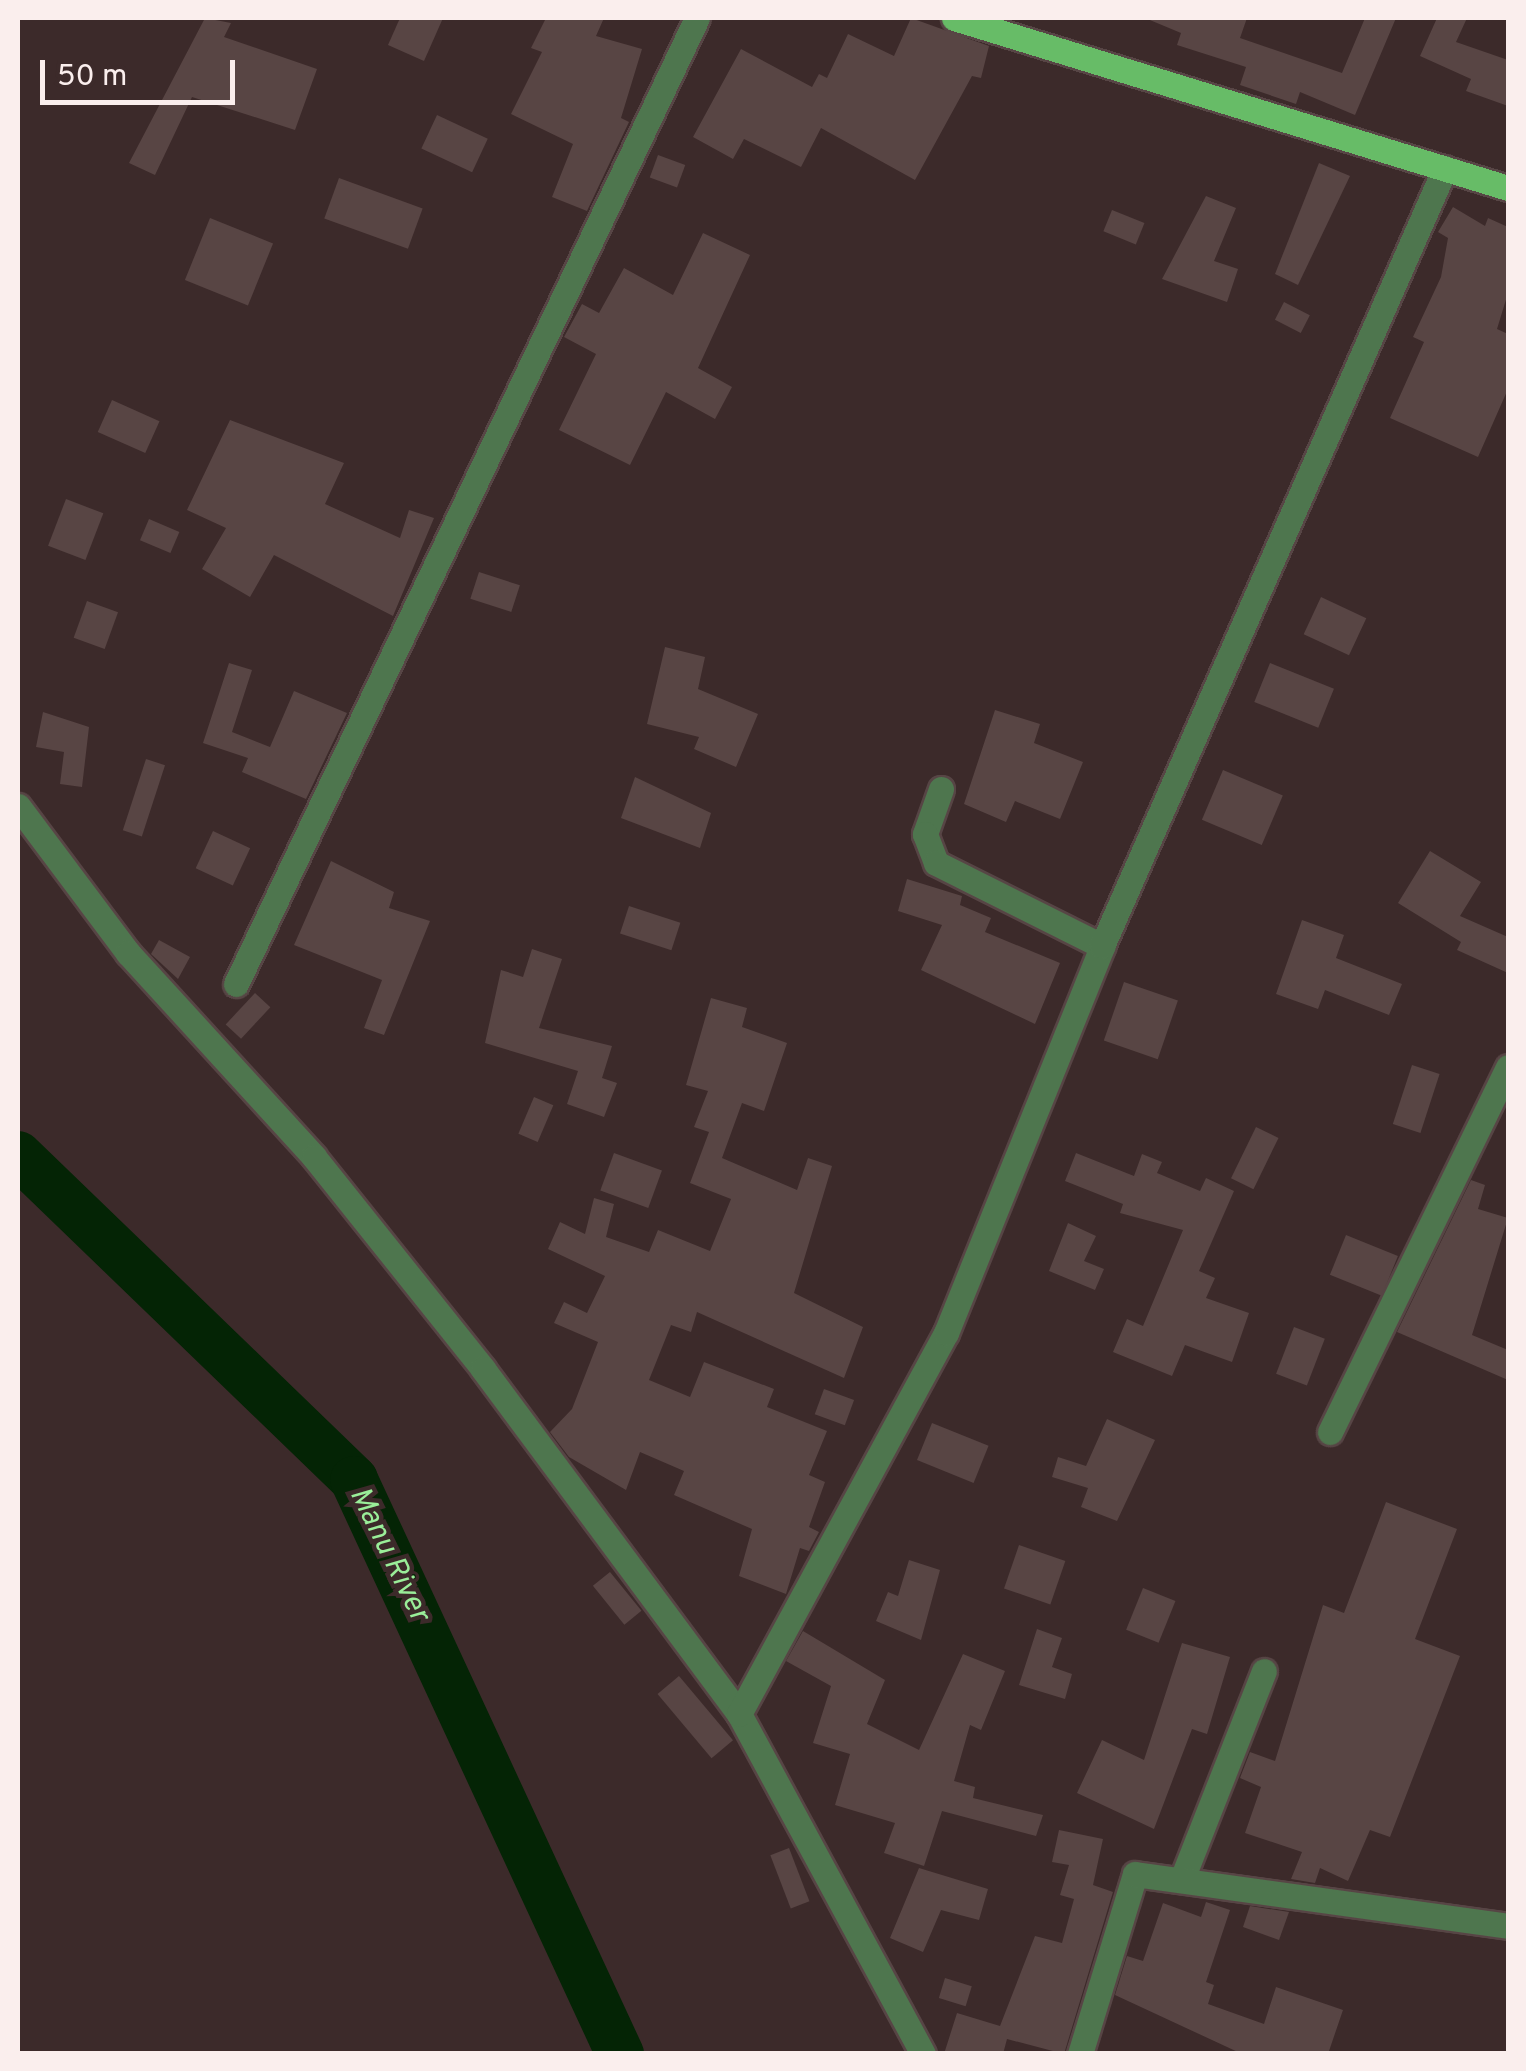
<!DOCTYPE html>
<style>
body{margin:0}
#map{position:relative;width:1526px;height:2071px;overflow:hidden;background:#3c2a2a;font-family:Overpass,sans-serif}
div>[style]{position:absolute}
.river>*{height:48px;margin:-24px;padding:0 24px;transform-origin:24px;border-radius:24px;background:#042405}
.building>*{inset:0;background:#584544;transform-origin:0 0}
.roads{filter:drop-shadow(2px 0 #574545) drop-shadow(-2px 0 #574545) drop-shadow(0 2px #574545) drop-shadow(0 -2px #574545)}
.minor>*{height:25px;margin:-12.5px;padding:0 12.5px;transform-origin:12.5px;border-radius:12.5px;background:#4e764e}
.major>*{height:25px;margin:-12.5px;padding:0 12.5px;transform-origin:12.5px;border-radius:12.5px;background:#67bc67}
span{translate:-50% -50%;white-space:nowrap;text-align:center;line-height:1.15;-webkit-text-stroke:9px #3c2a2a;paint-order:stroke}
.water-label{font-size:30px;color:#9aee99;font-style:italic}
.frame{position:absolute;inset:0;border:20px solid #faeeed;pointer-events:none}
.scale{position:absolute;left:40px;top:60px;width:195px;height:45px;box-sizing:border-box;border:5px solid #faeeed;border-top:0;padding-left:12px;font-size:30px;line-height:35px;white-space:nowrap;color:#faeeed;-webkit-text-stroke:8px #3c2a2a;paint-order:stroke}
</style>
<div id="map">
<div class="river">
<div style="left:18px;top:1155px;width:467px;rotate:44deg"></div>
<div style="left:354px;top:1480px;width:633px;rotate:65.14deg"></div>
</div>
<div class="building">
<div style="clip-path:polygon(205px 18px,231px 23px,224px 37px,317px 69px,295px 130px,192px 97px,155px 175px,129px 163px)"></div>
<div style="clip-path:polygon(400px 18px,443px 18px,424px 61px,388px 45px)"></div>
<div style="clip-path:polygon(546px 18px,604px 18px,596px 36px,642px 49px,621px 118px,629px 122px,587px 211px,552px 197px,573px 144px,511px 114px,542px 52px,531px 48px)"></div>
<div style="clip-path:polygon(911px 18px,989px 46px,981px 78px,972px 76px,915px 180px,821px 128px,801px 167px,744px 139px,733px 159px,693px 137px,741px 49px,812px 87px,819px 74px,827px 78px,848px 34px,894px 56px)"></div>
<div style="clip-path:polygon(1145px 18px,1247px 18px,1240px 38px,1342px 73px,1365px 18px,1396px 18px,1355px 115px,1300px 92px,1296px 104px,1240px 85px,1246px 67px,1177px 45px,1181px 33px)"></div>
<div style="clip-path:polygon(1437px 18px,1467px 18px,1456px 42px,1508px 60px,1508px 106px,1466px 91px,1471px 79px,1420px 56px)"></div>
<div style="left:437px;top:115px;width:56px;height:37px;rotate:25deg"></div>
<div style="left:658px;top:155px;width:29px;height:24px;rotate:20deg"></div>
<div style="clip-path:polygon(1319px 163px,1350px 176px,1298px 285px,1275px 274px)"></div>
<div style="left:339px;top:178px;width:89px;height:43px;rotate:20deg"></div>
<div style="clip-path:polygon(1206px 196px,1236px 208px,1214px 261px,1238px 269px,1227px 302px,1162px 279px)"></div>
<div style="clip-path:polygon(1453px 207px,1485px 226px,1488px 218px,1508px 227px,1508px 293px,1497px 329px,1508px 334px,1508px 389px,1478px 457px,1390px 418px,1424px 342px,1413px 337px,1441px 277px,1448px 238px,1438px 232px)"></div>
<div style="left:1112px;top:210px;width:35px;height:23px;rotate:22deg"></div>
<div style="left:210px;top:218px;width:68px;height:67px;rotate:22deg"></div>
<div style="clip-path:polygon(703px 233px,750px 255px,698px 368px,732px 387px,715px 419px,666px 392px,630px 465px,559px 430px,596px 354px,564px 337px,582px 304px,599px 313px,624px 268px,673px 295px)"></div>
<div style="left:1284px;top:302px;width:29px;height:20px;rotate:27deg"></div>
<div style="left:112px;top:400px;width:52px;height:35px;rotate:24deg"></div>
<div style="clip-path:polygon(230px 420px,344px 463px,325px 504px,400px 538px,409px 510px,434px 518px,393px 616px,274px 555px,250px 597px,202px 569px,226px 528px,187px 510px)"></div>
<div style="left:66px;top:499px;width:40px;height:50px;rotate:21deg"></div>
<div style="left:149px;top:519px;width:33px;height:23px;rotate:23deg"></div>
<div style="left:479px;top:572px;width:43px;height:28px;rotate:18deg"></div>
<div style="left:1321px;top:597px;width:50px;height:41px;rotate:25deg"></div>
<div style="left:87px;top:601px;width:33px;height:39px;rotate:20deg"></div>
<div style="clip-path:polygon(665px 647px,705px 657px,698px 689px,758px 714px,736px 767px,694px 749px,699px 737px,647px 724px)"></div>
<div style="clip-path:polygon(229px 663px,252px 670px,232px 732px,270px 747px,294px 691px,347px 713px,306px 799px,242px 772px,248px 758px,203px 743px)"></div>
<div style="left:1270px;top:663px;width:69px;height:42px;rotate:22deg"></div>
<div style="clip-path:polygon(995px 710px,1040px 724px,1034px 743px,1083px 762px,1060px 819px,1015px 801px,1006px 822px,964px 804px)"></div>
<div style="clip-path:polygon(43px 712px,89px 727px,82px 787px,60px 784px,64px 752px,36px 747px)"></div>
<div style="left:146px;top:759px;width:20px;height:75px;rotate:18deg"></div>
<div style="left:1223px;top:770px;width:65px;height:54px;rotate:23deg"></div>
<div style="clip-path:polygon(635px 777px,711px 813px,700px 848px,621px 818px)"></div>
<div style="left:213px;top:831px;width:41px;height:41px;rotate:25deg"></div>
<div style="clip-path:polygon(1430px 851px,1481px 882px,1460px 916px,1508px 937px,1508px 973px,1457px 950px,1461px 942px,1398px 903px)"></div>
<div style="clip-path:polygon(331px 861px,394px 892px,389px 908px,430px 921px,384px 1035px,364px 1028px,382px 980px,294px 945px)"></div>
<div style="clip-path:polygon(907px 879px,962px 896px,960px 905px,991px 918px,985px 932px,1060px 963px,1035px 1024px,921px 970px,942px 925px,898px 911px)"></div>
<div style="left:629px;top:906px;width:54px;height:29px;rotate:18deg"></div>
<div style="clip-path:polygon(1302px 920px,1344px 935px,1336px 958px,1402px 984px,1389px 1015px,1325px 990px,1318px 1009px,1276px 994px)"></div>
<div style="clip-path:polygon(159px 940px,190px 957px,178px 979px,151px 954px)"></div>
<div style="clip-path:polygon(532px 949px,562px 959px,539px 1028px,612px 1046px,602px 1078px,617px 1083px,604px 1117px,567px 1104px,578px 1071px,485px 1043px,501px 970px,523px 977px)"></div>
<div style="left:1124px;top:982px;width:57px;height:62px;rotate:19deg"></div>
<div style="left:255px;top:993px;width:21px;height:43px;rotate:43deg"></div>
<div style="clip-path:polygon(711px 998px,747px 1008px,742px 1027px,787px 1043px,764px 1111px,742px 1103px,722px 1158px,797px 1190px,808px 1158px,832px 1166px,794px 1293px,863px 1327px,844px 1378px,697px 1312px,691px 1332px,671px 1325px,649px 1380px,690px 1397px,704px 1362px,774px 1389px,767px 1407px,827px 1431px,809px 1475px,825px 1482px,809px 1527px,819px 1532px,809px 1551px,800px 1548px,786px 1594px,739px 1576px,752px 1529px,674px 1495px,684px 1471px,640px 1452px,626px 1490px,569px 1457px,550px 1432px,572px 1409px,598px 1342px,554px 1323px,564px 1302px,587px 1313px,605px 1276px,548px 1249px,560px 1222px,585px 1234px,594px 1198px,614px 1204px,606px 1237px,649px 1252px,658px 1230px,710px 1251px,731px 1199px,690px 1183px,709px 1132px,694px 1127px,708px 1091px,686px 1085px)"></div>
<div style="left:1412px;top:1065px;width:29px;height:62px;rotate:18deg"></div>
<div style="left:534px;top:1097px;width:21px;height:40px;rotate:23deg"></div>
<div style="left:1256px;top:1127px;width:25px;height:57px;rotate:26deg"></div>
<div style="left:614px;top:1153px;width:51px;height:40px;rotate:20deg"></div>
<div style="clip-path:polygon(1076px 1153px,1134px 1176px,1142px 1154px,1162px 1162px,1157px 1173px,1200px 1191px,1206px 1178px,1234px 1191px,1199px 1271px,1215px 1278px,1206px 1298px,1249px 1313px,1232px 1362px,1185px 1345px,1172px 1376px,1113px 1352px,1127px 1319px,1143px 1326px,1183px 1230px,1120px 1213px,1123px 1204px,1065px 1181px)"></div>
<div style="clip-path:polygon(1471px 1180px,1485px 1185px,1478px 1209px,1508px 1218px,1472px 1335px,1508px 1350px,1508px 1380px,1397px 1332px)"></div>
<div style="clip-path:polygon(1068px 1223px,1096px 1236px,1084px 1261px,1104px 1269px,1095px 1290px,1049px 1271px)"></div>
<div style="left:1346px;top:1235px;width:56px;height:43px;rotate:22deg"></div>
<div style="left:1294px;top:1327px;width:33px;height:50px;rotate:21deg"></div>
<div style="left:824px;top:1389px;width:32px;height:27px;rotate:20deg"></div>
<div style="clip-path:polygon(1107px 1419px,1155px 1440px,1117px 1521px,1081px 1507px,1088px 1488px,1052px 1477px,1058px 1457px,1086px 1466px)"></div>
<div style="left:932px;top:1423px;width:61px;height:40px;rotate:22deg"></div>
<div style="clip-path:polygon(1386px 1502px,1457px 1529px,1415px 1639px,1460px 1656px,1390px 1837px,1370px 1830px,1348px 1881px,1320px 1868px,1315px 1883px,1291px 1879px,1302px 1852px,1245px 1833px,1261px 1787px,1240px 1778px,1250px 1752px,1275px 1761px,1323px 1605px,1344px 1613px)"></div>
<div style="left:1019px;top:1545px;width:49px;height:46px;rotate:19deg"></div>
<div style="clip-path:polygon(909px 1560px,940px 1570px,921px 1640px,876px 1621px,888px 1592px,898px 1596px)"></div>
<div style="left:610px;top:1572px;width:50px;height:22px;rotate:51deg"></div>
<div style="left:1143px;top:1588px;width:35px;height:45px;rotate:22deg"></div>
<div style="clip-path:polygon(1037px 1629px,1062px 1638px,1052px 1667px,1072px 1674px,1065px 1699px,1019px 1685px)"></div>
<div style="clip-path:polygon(803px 1631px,885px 1680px,867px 1724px,919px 1750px,963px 1654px,1005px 1671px,981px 1730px,970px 1725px,954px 1781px,975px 1787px,973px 1798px,1043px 1815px,1036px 1836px,942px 1811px,924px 1866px,884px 1853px,895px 1823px,835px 1805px,850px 1754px,813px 1743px,831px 1686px,786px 1661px)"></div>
<div style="clip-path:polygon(1182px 1643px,1230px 1657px,1207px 1734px,1192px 1729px,1154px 1829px,1077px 1793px,1102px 1740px,1144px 1760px)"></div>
<div style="left:679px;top:1676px;width:84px;height:28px;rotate:50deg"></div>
<div style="clip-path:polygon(1059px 1830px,1103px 1839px,1093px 1885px,1113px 1892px,1064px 2054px,1007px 2039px,1003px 2054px,944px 2054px,957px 2013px,1000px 2026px,1035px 1936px,1062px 1943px,1074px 1899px,1060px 1895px,1069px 1865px,1052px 1862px)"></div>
<div style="left:789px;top:1848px;width:57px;height:20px;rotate:69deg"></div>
<div style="clip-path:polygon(919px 1868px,988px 1889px,979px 1920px,941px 1910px,923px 1952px,890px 1938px)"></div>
<div style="clip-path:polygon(1206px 1902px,1230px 1910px,1206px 1982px,1214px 1985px,1208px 2004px,1264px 2024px,1276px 1987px,1343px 2010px,1328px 2054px,1240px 2053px,1115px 1995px,1127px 1956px,1143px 1961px,1163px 1903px,1201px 1917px)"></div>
<div style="clip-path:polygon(1250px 1906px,1289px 1912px,1279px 1940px,1243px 1927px)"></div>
<div style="left:945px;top:1978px;width:28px;height:21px;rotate:17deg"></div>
</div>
<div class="roads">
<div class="minor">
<div style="left:941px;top:789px;width:48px;rotate:109.6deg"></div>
<div style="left:925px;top:834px;width:31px;rotate:69deg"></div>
<div style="left:936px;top:863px;width:186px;rotate:26.6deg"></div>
<div style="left:18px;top:806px;width:184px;rotate:53.2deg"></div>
<div style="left:128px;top:953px;width:276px;rotate:47.6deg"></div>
<div style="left:314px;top:1157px;width:271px;rotate:51.4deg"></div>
<div style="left:483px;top:1369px;width:430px;rotate:53.4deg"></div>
<div style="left:236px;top:984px;width:1070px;rotate:-64.49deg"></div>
<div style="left:1330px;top:1432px;width:406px;rotate:-64deg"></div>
<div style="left:1184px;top:1874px;width:218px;rotate:-68.5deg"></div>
<div style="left:923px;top:2054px;width:387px;rotate:-118.4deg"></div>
<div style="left:739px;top:1714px;width:434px;rotate:-61.5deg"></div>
<div style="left:946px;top:1333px;width:417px;rotate:-68deg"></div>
<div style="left:1102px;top:946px;width:850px;rotate:-66.21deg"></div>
<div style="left:1080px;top:2054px;width:188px;rotate:-73deg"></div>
<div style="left:1135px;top:1874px;width:377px;rotate:7.9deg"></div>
</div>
<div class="major">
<div style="left:954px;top:18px;width:579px;rotate:17.06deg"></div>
</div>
</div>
<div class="water-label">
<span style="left:388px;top:1555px;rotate:64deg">Manu River</span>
</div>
<div class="frame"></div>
<div class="scale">50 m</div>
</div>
